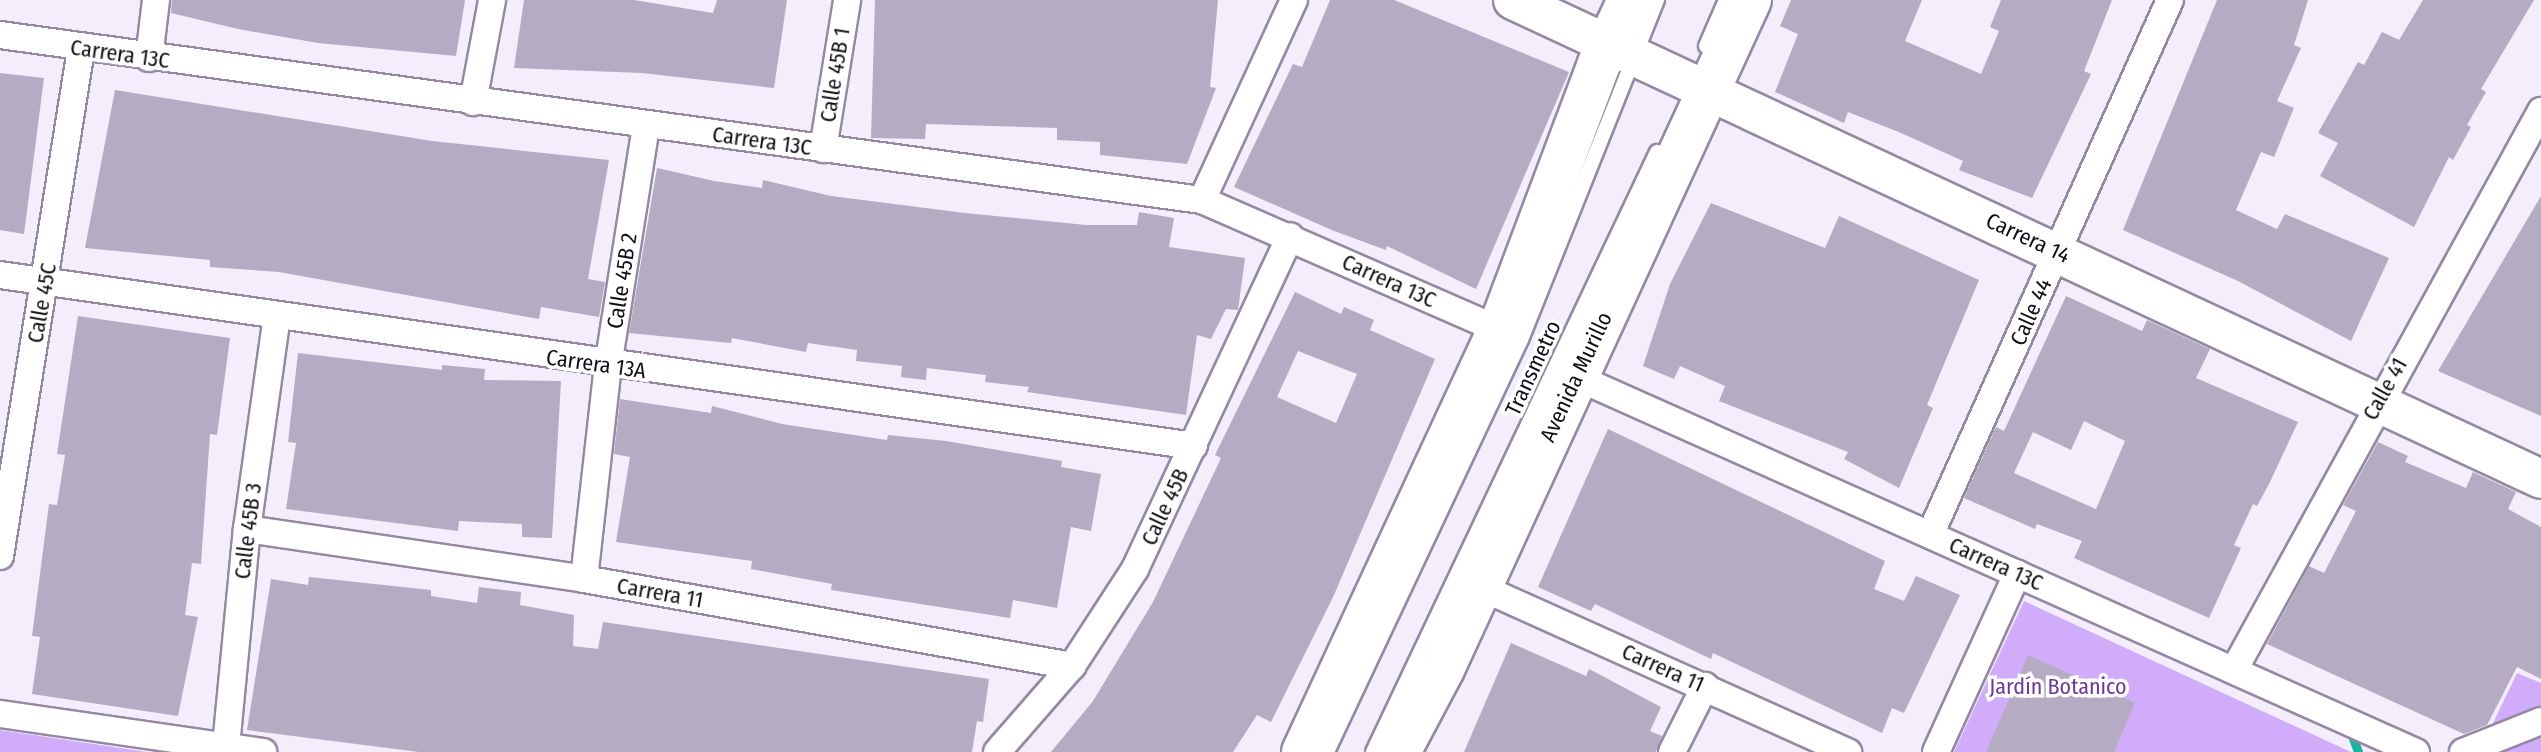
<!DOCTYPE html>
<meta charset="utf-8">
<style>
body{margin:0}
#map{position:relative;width:2541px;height:752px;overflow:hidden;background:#f3edfc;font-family:"Fira Sans Condensed",sans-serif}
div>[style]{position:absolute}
.green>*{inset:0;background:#d1acfb}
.stream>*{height:9px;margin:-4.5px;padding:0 4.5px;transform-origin:4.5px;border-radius:4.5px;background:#19b59f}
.building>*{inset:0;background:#b5abc3}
.roads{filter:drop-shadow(2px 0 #9489a1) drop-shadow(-2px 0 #9489a1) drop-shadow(0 2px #9489a1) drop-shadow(0 -2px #9489a1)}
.lane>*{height:14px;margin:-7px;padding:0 7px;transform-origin:7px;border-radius:7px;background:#fff}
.street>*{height:26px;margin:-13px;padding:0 13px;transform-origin:13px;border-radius:13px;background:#fff}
.secondary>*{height:38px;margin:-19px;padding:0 19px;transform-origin:19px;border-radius:19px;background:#fff}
.primary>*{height:42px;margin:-21px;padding:0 21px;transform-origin:21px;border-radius:21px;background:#fff}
span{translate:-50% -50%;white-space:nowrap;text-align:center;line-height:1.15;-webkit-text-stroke:7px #fff;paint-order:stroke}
.street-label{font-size:22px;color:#100d15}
.park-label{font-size:22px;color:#6b3999}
</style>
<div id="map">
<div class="green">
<div style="clip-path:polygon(2024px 601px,2351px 752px,1954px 752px)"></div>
<div style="clip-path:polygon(2517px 673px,2541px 683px,2541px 752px,2500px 752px,2483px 744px)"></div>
<div style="clip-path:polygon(0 730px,147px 752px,0 752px)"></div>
</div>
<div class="stream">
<div style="left:2349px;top:728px;width:26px;rotate:69deg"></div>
</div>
<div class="building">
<div style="clip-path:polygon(172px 0,465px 0,456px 56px,318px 43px,238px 29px,171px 13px)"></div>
<div style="clip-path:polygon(524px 0,634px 0,713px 13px,717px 0,787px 0,774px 88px,642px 73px,514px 68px)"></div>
<div style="clip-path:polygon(875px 0,1218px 0,1210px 87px,1216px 88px,1187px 164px,1100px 155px,1100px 142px,1057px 140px,1057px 128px,926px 124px,925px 139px,871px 138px)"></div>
<div style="clip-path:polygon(1330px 0,1394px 0,1569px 72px,1476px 289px,1387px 246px,1386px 250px,1334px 231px,1234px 187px,1293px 64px,1302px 67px)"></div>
<div style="clip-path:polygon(1791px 0,1922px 0,1905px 41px,1981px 74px,1999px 31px,1990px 27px,2001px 0,2112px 0,2084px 71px,2091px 74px,2032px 198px,1959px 170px,1963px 161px,1901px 133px,1848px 112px,1844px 123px,1775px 92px,1798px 34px,1780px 26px)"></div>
<div style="clip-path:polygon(2217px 0,2308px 0,2294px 45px,2301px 48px,2277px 101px,2294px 108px,2274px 157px,2261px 152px,2236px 210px,2277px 229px,2285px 214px,2389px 258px,2351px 341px,2238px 281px,2123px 230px)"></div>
<div style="clip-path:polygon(2423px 0,2534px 0,2481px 89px,2486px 92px,2467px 125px,2471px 127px,2453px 160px,2449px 157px,2414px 227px,2320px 176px,2338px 143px,2318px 133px,2358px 62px,2364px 65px,2382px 32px,2399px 40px)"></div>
<div style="clip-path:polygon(0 73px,44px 78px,24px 234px,0 230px)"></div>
<div style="clip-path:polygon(115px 90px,432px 141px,609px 160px,588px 279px,605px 282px,599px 317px,541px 307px,539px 319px,279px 272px,210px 267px,210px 260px,85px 248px)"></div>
<div style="clip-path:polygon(657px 168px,714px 181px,762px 188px,763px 180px,831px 196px,965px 213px,1086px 225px,1137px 225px,1139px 212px,1174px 218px,1169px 247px,1245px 258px,1238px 310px,1226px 309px,1211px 339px,1197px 335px,1186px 415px,1027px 392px,1029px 387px,985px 382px,986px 375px,927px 368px,926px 380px,901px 377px,902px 366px,856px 361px,857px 350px,808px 343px,806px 352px,732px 338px,731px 343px,629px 333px)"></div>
<div style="clip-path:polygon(2541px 196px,2541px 416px,2438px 371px)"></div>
<div style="clip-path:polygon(1711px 203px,1825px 248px,1839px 216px,1979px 280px,1927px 405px,1933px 408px,1899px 488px,1844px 459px,1848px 452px,1719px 401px,1725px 386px,1680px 366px,1674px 379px,1643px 366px,1670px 284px)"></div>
<div style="clip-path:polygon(evenodd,1295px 292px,1341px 314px,1344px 307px,1374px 320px,1370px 330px,1435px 359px,1334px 595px,1271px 722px,1257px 715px,1233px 752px,1051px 752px,1093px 701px,1153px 602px,1221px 458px,1215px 455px,1295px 292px,1298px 351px,1357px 374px,1336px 423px,1277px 397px,1298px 351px)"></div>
<div style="clip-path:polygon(evenodd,2066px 296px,2142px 331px,2147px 320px,2210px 349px,2196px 378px,2298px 422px,2269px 484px,2257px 506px,2253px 504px,2234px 545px,2241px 548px,2209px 618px,2074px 558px,2082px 541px,2037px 524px,2035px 529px,1964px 498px,1996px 427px,2004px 431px,2066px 296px,2084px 421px,2125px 441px,2096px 509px,2014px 473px,2033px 432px,2071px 450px,2084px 421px)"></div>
<div style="clip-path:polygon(78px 316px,230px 338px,217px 435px,210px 434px,201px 564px,192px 563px,185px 615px,198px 617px,178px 716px,32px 694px,40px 637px,32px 636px,49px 504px,57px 505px,65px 455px,57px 454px)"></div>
<div style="clip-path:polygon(298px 353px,442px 370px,442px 365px,485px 369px,484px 380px,561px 381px,552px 538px,522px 537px,522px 524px,459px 521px,458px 531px,286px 509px,296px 443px,288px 442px)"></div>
<div style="clip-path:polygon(620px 399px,711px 413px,712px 406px,782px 424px,887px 440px,888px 435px,946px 441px,1062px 461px,1061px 467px,1101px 474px,1091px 531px,1071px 527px,1057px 608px,1013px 600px,1010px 618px,831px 590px,832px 584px,751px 569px,752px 561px,616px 542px,630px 457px,614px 454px)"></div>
<div style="clip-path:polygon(1608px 429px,1885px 561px,1874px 589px,1904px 601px,1916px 576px,1960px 595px,1904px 713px,1892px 708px,1882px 733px,1713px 653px,1711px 659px,1595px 604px,1591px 611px,1538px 587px)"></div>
<div style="clip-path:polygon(2378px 442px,2408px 456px,2405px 462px,2466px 488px,2473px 472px,2516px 492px,2508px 509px,2541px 527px,2541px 679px,2517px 667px,2487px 725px,2464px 734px,2267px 644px,2309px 566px,2324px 573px,2356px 511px,2343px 505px)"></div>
<div style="clip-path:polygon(309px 577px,431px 590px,431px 596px,477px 603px,479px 587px,521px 592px,520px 605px,574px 615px,573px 646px,598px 649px,603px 622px,989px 679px,983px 722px,977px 721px,972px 752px,419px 752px,247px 730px,271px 579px,308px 585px)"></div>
<div style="clip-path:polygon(1511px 643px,1586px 676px,1589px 669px,1661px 707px,1650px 731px,1662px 736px,1656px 752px,1464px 752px)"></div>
<div style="clip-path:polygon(2028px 655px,2135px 703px,2114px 752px,1986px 752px)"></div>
</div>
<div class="roads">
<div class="lane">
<div style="left:1706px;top:46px;width:50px;rotate:-66.5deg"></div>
<div style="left:1327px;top:752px;width:455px;rotate:-64.8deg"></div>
<div style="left:1521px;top:340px;width:366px;rotate:-68.2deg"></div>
<div style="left:1373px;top:752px;width:664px;rotate:-64.67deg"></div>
</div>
<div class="street">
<div style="left:0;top:35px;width:1213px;rotate:7.82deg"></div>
<div style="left:1202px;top:200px;width:324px;rotate:23.6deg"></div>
<div style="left:149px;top:58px;width:58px;rotate:-83.1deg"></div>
<div style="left:473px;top:102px;width:104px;rotate:-79.4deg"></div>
<div style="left:823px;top:149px;width:151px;rotate:-80.8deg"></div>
<div style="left:1202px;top:200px;width:220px;rotate:-65.3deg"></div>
<div style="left:0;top:275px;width:1206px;rotate:8.15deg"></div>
<div style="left:1576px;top:377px;width:920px;rotate:24.06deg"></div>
<div style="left:247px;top:529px;width:341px;rotate:8.4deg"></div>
<div style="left:584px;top:579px;width:496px;rotate:10.1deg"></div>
<div style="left:1930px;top:535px;width:586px;rotate:-65.84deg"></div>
<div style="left:0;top:556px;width:513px;rotate:-80.92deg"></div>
<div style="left:584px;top:579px;width:214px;rotate:-83.6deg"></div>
<div style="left:608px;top:366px;width:244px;rotate:-81deg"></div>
<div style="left:1478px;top:586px;width:406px;rotate:24.2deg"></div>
<div style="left:2234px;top:670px;width:638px;rotate:-61.22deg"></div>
<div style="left:0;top:714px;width:266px;rotate:8.2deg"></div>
<div style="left:226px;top:746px;width:218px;rotate:-84.5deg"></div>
<div style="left:247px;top:529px;width:215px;rotate:-82deg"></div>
<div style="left:997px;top:752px;width:114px;rotate:-48.9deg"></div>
<div style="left:1072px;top:666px;width:116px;rotate:-57deg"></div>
<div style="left:1135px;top:569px;width:367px;rotate:-65deg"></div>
<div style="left:1672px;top:752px;width:74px;rotate:-63.4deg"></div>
<div style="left:1936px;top:752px;width:196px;rotate:-65.5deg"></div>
<div style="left:2463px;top:752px;width:84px;rotate:-21.7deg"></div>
</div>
<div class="secondary">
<div style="left:1513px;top:0;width:1134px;rotate:24.98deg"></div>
</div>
<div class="primary">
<div style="left:1303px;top:752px;width:465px;rotate:-65.1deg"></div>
<div style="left:1499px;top:330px;width:284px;rotate:-69.4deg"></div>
<div style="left:1599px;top:64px;width:71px;rotate:-64.9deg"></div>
<div style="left:1399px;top:752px;width:94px;rotate:-62.1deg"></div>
<div style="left:1443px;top:669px;width:736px;rotate:-65.35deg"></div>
</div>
</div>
<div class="street-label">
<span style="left:120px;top:54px;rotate:8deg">Carrera 13C</span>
<span style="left:835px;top:75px;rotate:-81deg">Calle 45B 1</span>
<span style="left:762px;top:141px;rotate:8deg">Carrera 13C</span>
<span style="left:2028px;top:238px;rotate:25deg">Carrera 14</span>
<span style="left:622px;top:281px;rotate:-81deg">Calle 45B 2</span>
<span style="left:1389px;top:281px;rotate:24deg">Carrera 13C</span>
<span style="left:42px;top:303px;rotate:-80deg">Calle 45C</span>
<span style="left:2031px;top:312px;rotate:-66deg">Calle 44</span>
<span style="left:596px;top:364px;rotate:8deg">Carrera 13A</span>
<span style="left:1533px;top:368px;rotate:-65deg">Transmetro</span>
<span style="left:1576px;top:377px;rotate:-65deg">Avenida Murillo</span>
<span style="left:2385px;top:389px;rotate:-61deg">Calle 41</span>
<span style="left:1165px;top:507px;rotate:-65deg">Calle 45B</span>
<span style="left:248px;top:531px;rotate:-83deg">Calle 45B 3</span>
<span style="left:1996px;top:564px;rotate:24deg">Carrera 13C</span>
<span style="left:660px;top:593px;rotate:10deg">Carrera 11</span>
<span style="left:1663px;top:668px;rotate:24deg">Carrera 11</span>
</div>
<div class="park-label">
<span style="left:2058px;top:687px">Jardín Botanico</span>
</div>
</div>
